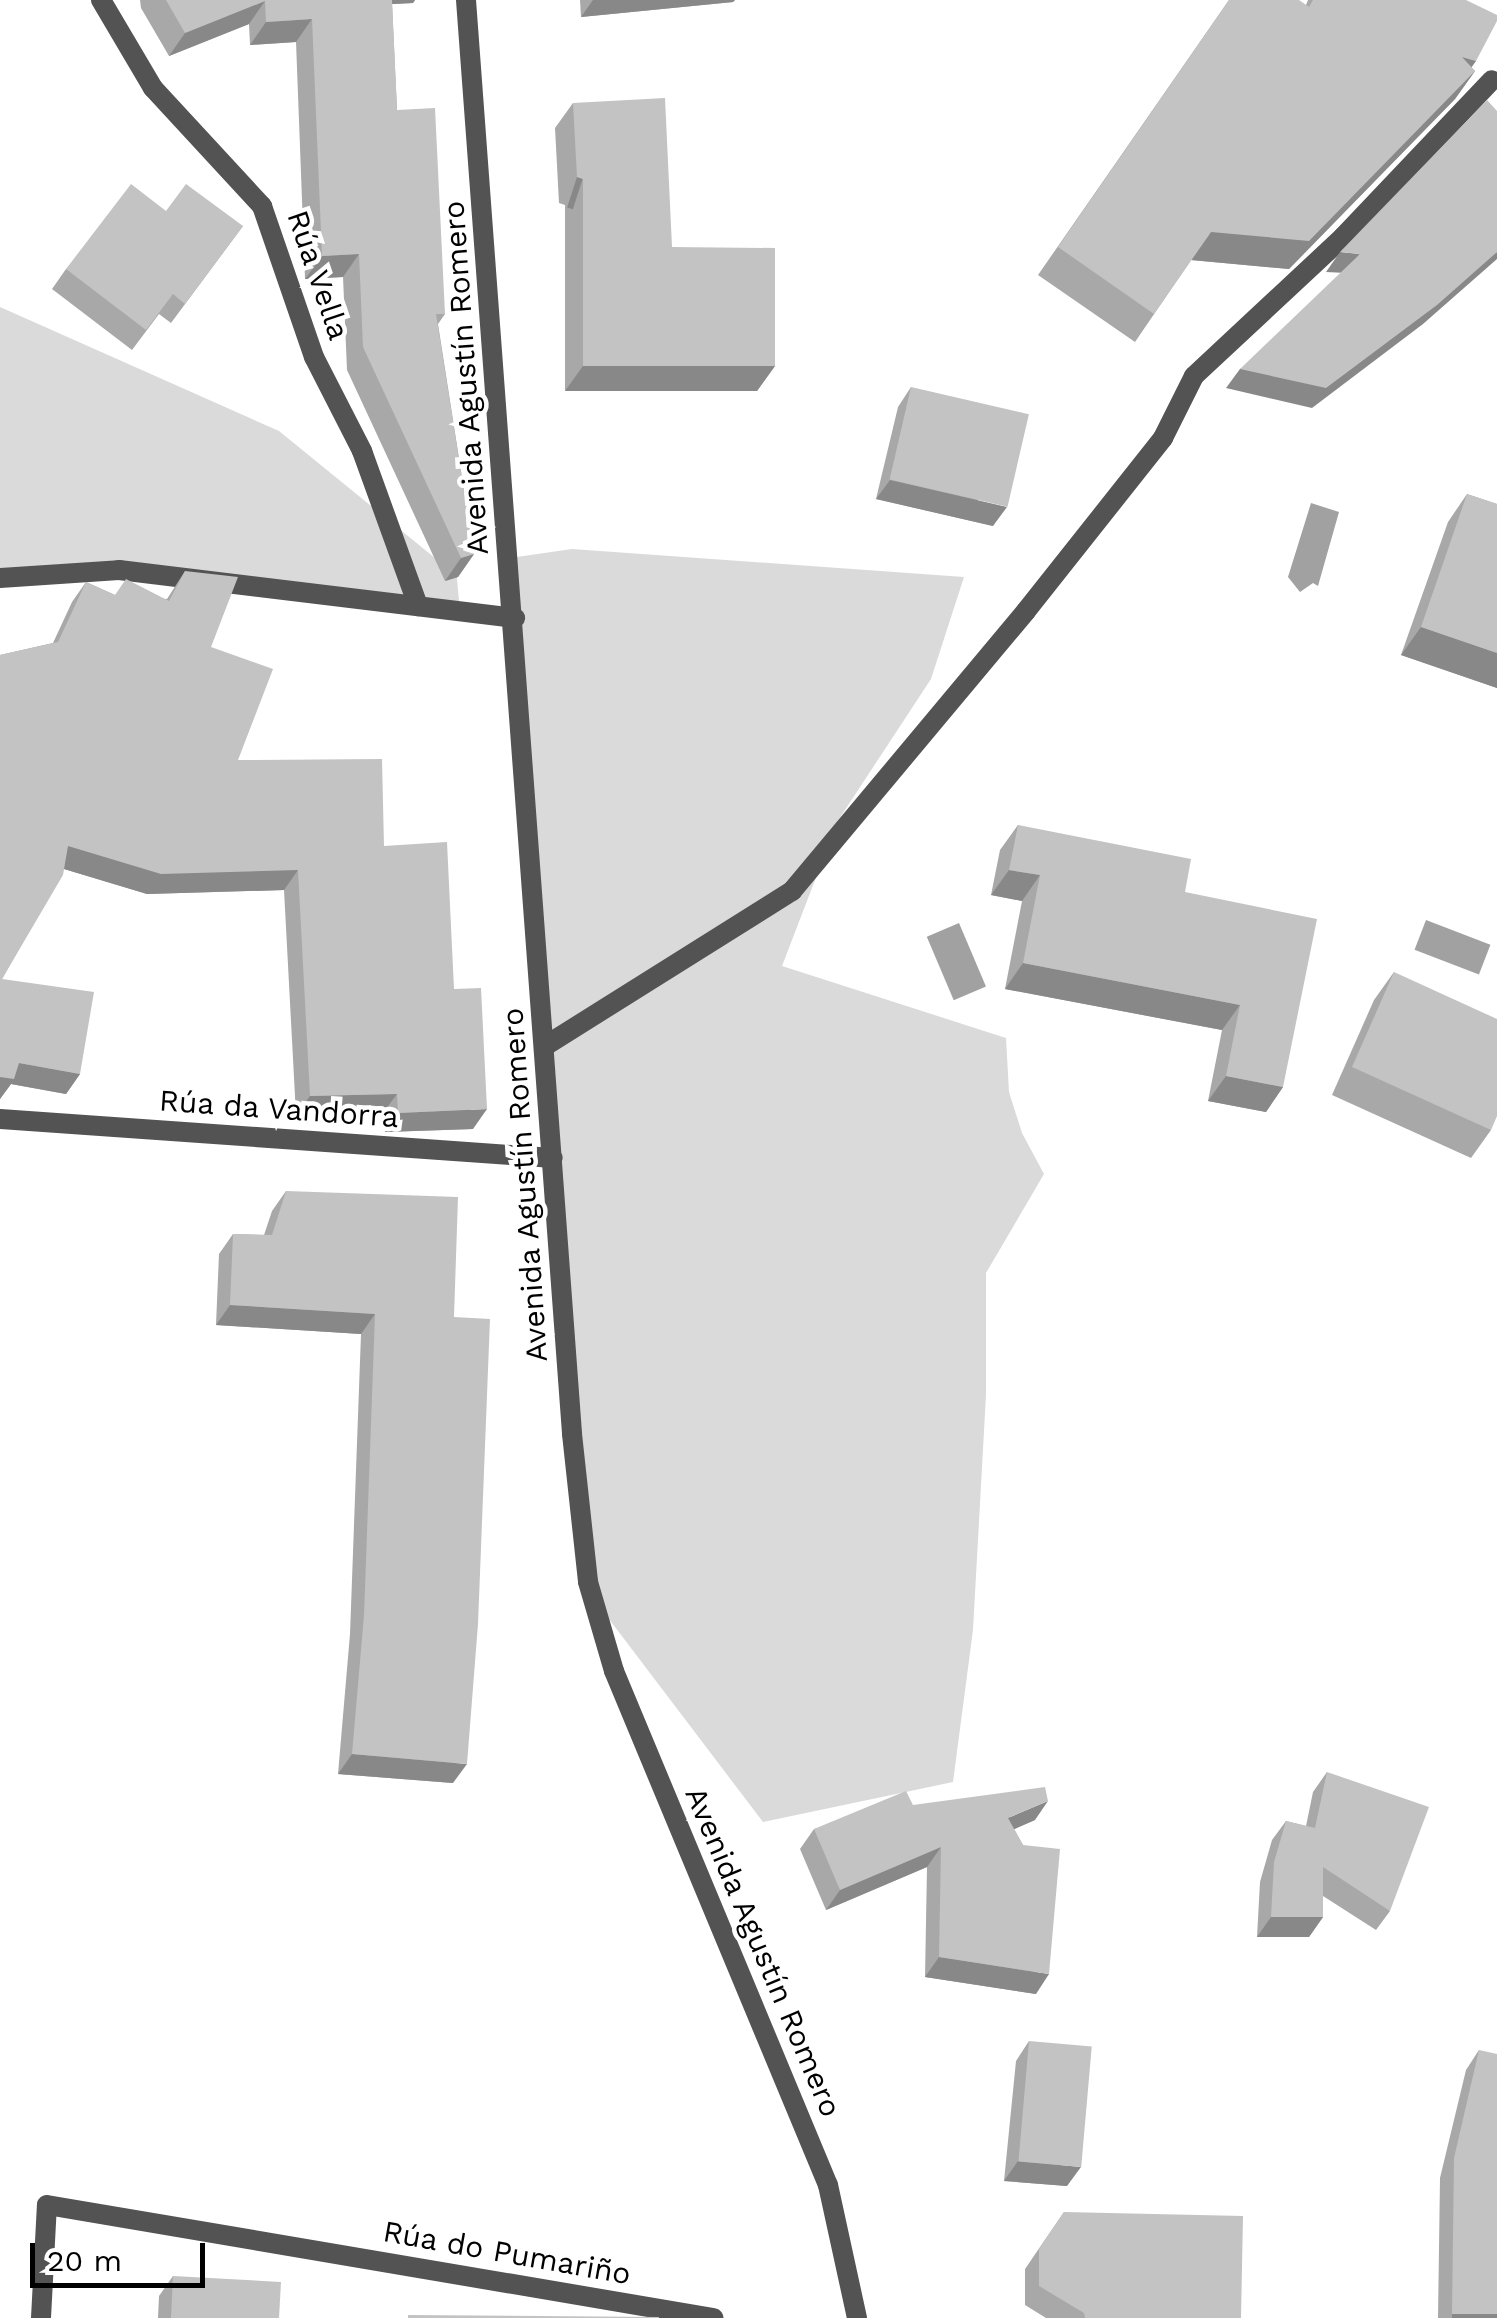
<!DOCTYPE html>
<meta charset="utf-8">
<style>
body{margin:0}
#map{position:relative;width:1497px;height:2318px;overflow:hidden;background:#fff;font-family:"Work Sans",sans-serif}
div>[style]{position:absolute}
.green>*{inset:0;background:#dadada}
.water>*{inset:0;background:#a1a1a1;transform-origin:0 0}
.minor>*{height:20px;margin:-10px;padding:0 10px;transform-origin:10px;border-radius:10px;background:#535353}
.tertiary>*{height:20px;margin:-10px;padding:0 10px;transform-origin:10px;border-radius:10px;background:#535353}
.wall>*{inset:0;background:#a8a8a8}
.shaded-wall>*{inset:0;background:#888;transform-origin:0 0}
.building>*{inset:0;background:#c3c3c3;transform-origin:0 0}
span{translate:-50% -50%;white-space:nowrap;text-align:center;line-height:1.15;-webkit-text-stroke:9px #fff;paint-order:stroke}
.street-label{font-size:30px;color:#000}
.scale{position:absolute;left:30px;top:2243px;width:175px;height:45px;box-sizing:border-box;border:5px solid #000;border-top:0;padding-left:12px;font-size:30px;line-height:35px;white-space:nowrap;color:#000;-webkit-text-stroke:8px #fff;paint-order:stroke}
</style>
<div id="map">
<div class="green">
<div style="clip-path:polygon(0 307px,279px 431px,435px 558px,455px 557px,460px 612px,119px 570px,0 578px)"></div>
<div style="clip-path:polygon(572px 549px,964px 577px,931px 679px,799px 880px,827px 849px,782px 966px,1006px 1038px,1009px 1092px,1022px 1133px,1044px 1174px,986px 1273px,986px 1395px,973px 1630px,953px 1782px,763px 1822px,593px 1598px,510px 558px)"></div>
</div>
<div class="water">
<div style="clip-path:polygon(1311px 503px,1339px 512px,1318px 586px,1313px 583px,1300px 592px,1288px 577px)"></div>
<div style="left:1426px;top:920px;width:69px;height:32px;rotate:21deg"></div>
<div style="left:959px;top:923px;width:69px;height:35px;rotate:67deg"></div>
</div>
<div class="minor">
<div style="left:101px;top:0;width:102px;rotate:59.4deg"></div>
<div style="left:153px;top:88px;width:161px;rotate:47.3deg"></div>
<div style="left:262px;top:206px;width:160px;rotate:71deg"></div>
<div style="left:314px;top:357px;width:106px;rotate:62.9deg"></div>
<div style="left:362px;top:451px;width:165px;rotate:70.1deg"></div>
<div style="left:0;top:578px;width:119px;rotate:-3.8deg"></div>
<div style="left:119px;top:570px;width:399px;rotate:6.9deg"></div>
<div style="left:545px;top:1046px;width:292px;rotate:-32.1deg"></div>
<div style="left:792px;top:891px;width:365px;rotate:-50.1deg"></div>
<div style="left:1026px;top:611px;width:221px;rotate:-51.6deg"></div>
<div style="left:1163px;top:438px;width:69px;rotate:-63.4deg"></div>
<div style="left:1194px;top:376px;width:204px;rotate:-43deg"></div>
<div style="left:1343px;top:237px;width:216px;rotate:-46.5deg"></div>
<div style="left:0;top:1119px;width:554px;rotate:4.03deg"></div>
<div style="left:41px;top:2318px;width:113px;rotate:-87deg"></div>
<div style="left:47px;top:2205px;width:676px;rotate:9.63deg"></div>
</div>
<div class="tertiary">
<div style="left:466px;top:0;width:1438px;rotate:85.77deg"></div>
<div style="left:572px;top:1434px;width:149px;rotate:83.8deg"></div>
<div style="left:588px;top:1582px;width:93px;rotate:73.7deg"></div>
<div style="left:614px;top:1671px;width:557px;rotate:67.4deg"></div>
<div style="left:828px;top:2185px;width:136px;rotate:77.7deg"></div>
</div>
<div class="wall">
<div style="clip-path:polygon(140px 0,415px 0,413px 3px,392px 4px,397px 110px,445px 314px,438px 324px,474px 554px,458px 577px,445px 581px,347px 370px,343px 277px,305px 279px,296px 42px,250px 45px,249px 24px,169px 56px,141px 8px)"></div>
<div style="clip-path:polygon(580px 0,735px 0,733px 2px,581px 17px)"></div>
<div style="clip-path:polygon(1229px 0,1306px 5px,1308px 0,1466px 0,1476px 61px,1471px 67px,1475px 71px,1455px 99px,1289px 269px,1191px 260px,1135px 342px,1038px 275px)"></div>
<div style="clip-path:polygon(573px 103px,672px 247px,775px 366px,757px 391px,565px 391px,565px 205px,559px 203px,555px 128px)"></div>
<div style="clip-path:polygon(166px 211px,243px 226px,171px 323px,159px 314px,132px 350px,52px 289px,66px 269px)"></div>
<div style="clip-path:polygon(911px 387px,993px 526px,876px 499px,898px 407px)"></div>
<div style="clip-path:polygon(1467px 494px,1497px 504px,1497px 688px,1401px 655px,1448px 522px)"></div>
<div style="clip-path:polygon(185px 571px,211px 647px,238px 760px,384px 846px,454px 989px,473px 1129px,385px 1132px,383px 1113px,296px 1115px,284px 890px,147px 894px,64px 869px,2px 979px,80px 1074px,66px 1094px,11px 1084px,0 1099px,0 655px,53px 643px,72px 602px,86px 582px,115px 595px,167px 599px)"></div>
<div style="clip-path:polygon(1018px 825px,1185px 892px,1283px 1087px,1266px 1112px,1208px 1101px,1222px 1030px,1005px 989px,1022px 901px,991px 895px,1000px 850px)"></div>
<div style="clip-path:polygon(1394px 972px,1491px 1130px,1471px 1158px,1332px 1095px,1374px 1000px)"></div>
<div style="clip-path:polygon(286px 1191px,454px 1317px,453px 1783px,338px 1774px,350px 1634px,361px 1334px,216px 1325px,219px 1254px,233px 1234px,264px 1235px,272px 1211px)"></div>
<div style="clip-path:polygon(1327px 1772px,1390px 1911px,1376px 1930px,1323px 1896px,1323px 1917px,1309px 1937px,1257px 1937px,1260px 1882px,1272px 1840px,1286px 1821px,1306px 1826px,1313px 1792px)"></div>
<div style="clip-path:polygon(913px 1805px,1035px 1820px,1014px 1829px,1023px 1845px,1036px 1994px,925px 1977px,927px 1867px,826px 1910px,800px 1849px,814px 1829px)"></div>
<div style="clip-path:polygon(1029px 2041px,1067px 2186px,1004px 2181px,1016px 2061px)"></div>
<div style="clip-path:polygon(1479px 2050px,1497px 2318px,1438px 2318px,1440px 2178px,1466px 2070px)"></div>
<div style="clip-path:polygon(1064px 2212px,1241px 2318px,1046px 2318px,1025px 2305px,1025px 2269px)"></div>
<div style="clip-path:polygon(173px 2276px,279px 2318px,158px 2318px,159px 2296px)"></div>
</div>
<div class="shaded-wall">
<div style="clip-path:polygon(379px 0,415px 0,413px 3px,375px 5px)"></div>
<div style="clip-path:polygon(593px 0,735px 0,733px 2px,581px 17px)"></div>
<div style="clip-path:polygon(265px 1px,249px 24px,169px 56px,185px 33px)"></div>
<div style="clip-path:polygon(312px 19px,296px 42px,250px 45px,266px 22px)"></div>
<div style="clip-path:polygon(1462px 57px,1476px 61px,1456px 89px)"></div>
<div style="clip-path:polygon(1475px 71px,1455px 99px,1289px 269px,1191px 260px,1211px 232px)"></div>
<div style="left:577px;top:177px;width:6px;height:32px;rotate:18deg"></div>
<div style="clip-path:polygon(1340px 252px,1360px 254px,1346px 273px,1326px 272px)"></div>
<div style="clip-path:polygon(1497px 252px,1497px 259px,1423px 324px,1312px 408px,1226px 388px,1240px 369px)"></div>
<div style="clip-path:polygon(359px 254px,343px 277px,305px 279px,322px 256px)"></div>
<div style="clip-path:polygon(583px 366px,775px 366px,757px 391px,565px 391px)"></div>
<div style="clip-path:polygon(890px 480px,1007px 507px,993px 526px,876px 499px)"></div>
<div style="clip-path:polygon(474px 554px,458px 577px,445px 581px,461px 558px)"></div>
<div style="clip-path:polygon(1421px 627px,1497px 653px,1497px 688px,1401px 655px)"></div>
<div style="clip-path:polygon(68px 846px,298px 870px,284px 890px,147px 894px,54px 866px)"></div>
<div style="clip-path:polygon(1009px 870px,1040px 875px,1022px 901px,991px 895px)"></div>
<div style="clip-path:polygon(1023px 963px,1240px 1005px,1222px 1030px,1005px 989px)"></div>
<div style="clip-path:polygon(19px 1063px,80px 1074px,66px 1094px,11px 1084px,0 1099px,0 1077px)"></div>
<div style="clip-path:polygon(1226px 1076px,1283px 1087px,1266px 1112px,1208px 1101px)"></div>
<div style="clip-path:polygon(397px 1094px,383px 1113px,296px 1115px,310px 1096px)"></div>
<div style="clip-path:polygon(487px 1109px,473px 1129px,385px 1132px,398px 1113px)"></div>
<div style="clip-path:polygon(230px 1305px,375px 1314px,361px 1334px,216px 1325px)"></div>
<div style="clip-path:polygon(352px 1754px,467px 1764px,453px 1783px,338px 1774px)"></div>
<div style="clip-path:polygon(1048px 1801px,1035px 1820px,994px 1838px,1008px 1818px)"></div>
<div style="clip-path:polygon(941px 1847px,927px 1867px,826px 1910px,840px 1890px)"></div>
<div style="clip-path:polygon(1271px 1917px,1323px 1917px,1309px 1937px,1257px 1937px)"></div>
<div style="clip-path:polygon(939px 1957px,1049px 1974px,1036px 1994px,925px 1977px)"></div>
<div style="clip-path:polygon(1018px 2161px,1081px 2167px,1067px 2186px,1004px 2181px)"></div>
<div style="left:1452px;top:2314px;width:45px;height:5px"></div>
</div>
<div class="building">
<div style="clip-path:polygon(166px 0,392px 0,397px 110px,435px 108px,445px 314px,436px 314px,474px 554px,461px 558px,363px 347px,359px 254px,322px 256px,312px 19px,266px 22px,265px 1px,185px 33px)"></div>
<div style="clip-path:polygon(1229px 0,1299px 0,1309px 7px,1313px 0,1466px 0,1497px 15px,1497px 21px,1476px 61px,1462px 57px,1475px 71px,1309px 241px,1211px 232px,1154px 314px,1058px 247px)"></div>
<div style="clip-path:polygon(665px 98px,672px 247px,775px 248px,775px 366px,583px 366px,583px 179px,577px 177px,573px 103px)"></div>
<div style="clip-path:polygon(1487px 100px,1497px 111px,1497px 252px,1437px 305px,1326px 388px,1240px 369px,1360px 254px,1340px 252px)"></div>
<div style="clip-path:polygon(131px 184px,166px 211px,186px 184px,243px 226px,185px 304px,173px 294px,146px 330px,66px 269px)"></div>
<div style="left:911px;top:387px;width:121px;height:95px;rotate:13deg"></div>
<div style="clip-path:polygon(1467px 494px,1497px 504px,1497px 653px,1421px 627px)"></div>
<div style="clip-path:polygon(185px 571px,238px 577px,211px 647px,273px 669px,238px 760px,382px 759px,384px 846px,447px 842px,454px 989px,481px 988px,487px 1109px,398px 1113px,397px 1094px,310px 1096px,298px 870px,161px 874px,68px 846px,63px 875px,2px 979px,94px 992px,80px 1074px,19px 1063px,14px 1079px,0 1077px,0 655px,58px 642px,86px 582px,115px 595px,126px 579px,169px 601px)"></div>
<div style="clip-path:polygon(1018px 825px,1191px 859px,1185px 892px,1317px 919px,1283px 1087px,1226px 1076px,1240px 1005px,1023px 963px,1040px 875px,1009px 870px)"></div>
<div style="clip-path:polygon(1394px 972px,1497px 1019px,1497px 1116px,1491px 1130px,1352px 1067px)"></div>
<div style="clip-path:polygon(286px 1191px,458px 1197px,454px 1317px,490px 1319px,478px 1624px,467px 1764px,352px 1754px,364px 1615px,375px 1314px,230px 1305px,233px 1234px,272px 1235px)"></div>
<div style="clip-path:polygon(1327px 1772px,1429px 1807px,1390px 1911px,1323px 1867px,1323px 1917px,1271px 1917px,1274px 1862px,1286px 1821px,1315px 1828px)"></div>
<div style="clip-path:polygon(1045px 1787px,1048px 1801px,1008px 1818px,1023px 1845px,1060px 1849px,1049px 1974px,939px 1957px,941px 1847px,840px 1890px,814px 1829px,906px 1791px,913px 1805px)"></div>
<div style="left:1029px;top:2041px;width:63px;height:121px;rotate:5deg"></div>
<div style="clip-path:polygon(1479px 2050px,1497px 2054px,1497px 2314px,1452px 2314px,1454px 2158px)"></div>
<div style="clip-path:polygon(1064px 2212px,1243px 2216px,1241px 2318px,1085px 2318px,1084px 2313px,1039px 2286px,1039px 2249px)"></div>
<div style="clip-path:polygon(173px 2276px,281px 2282px,279px 2318px,171px 2318px)"></div>
<div style="clip-path:polygon(408px 2315px,659px 2317px,659px 2318px,408px 2318px)"></div>
</div>
<div class="street-label">
<span style="left:318px;top:275px;rotate:71deg">Rúa Vella</span>
<span style="left:466px;top:378px;rotate:-94deg">Avenida Agustín Romero</span>
<span style="left:279px;top:1109px;rotate:4deg">Rúa da Vandorra</span>
<span style="left:525px;top:1185px;rotate:-94deg">Avenida Agustín Romero</span>
<span style="left:763px;top:1952px;rotate:67deg">Avenida Agustín Romero</span>
<span style="left:507px;top:2253px;rotate:10deg">Rúa do Pumariño</span>
</div>
<div class="scale">20 m</div>
</div>
